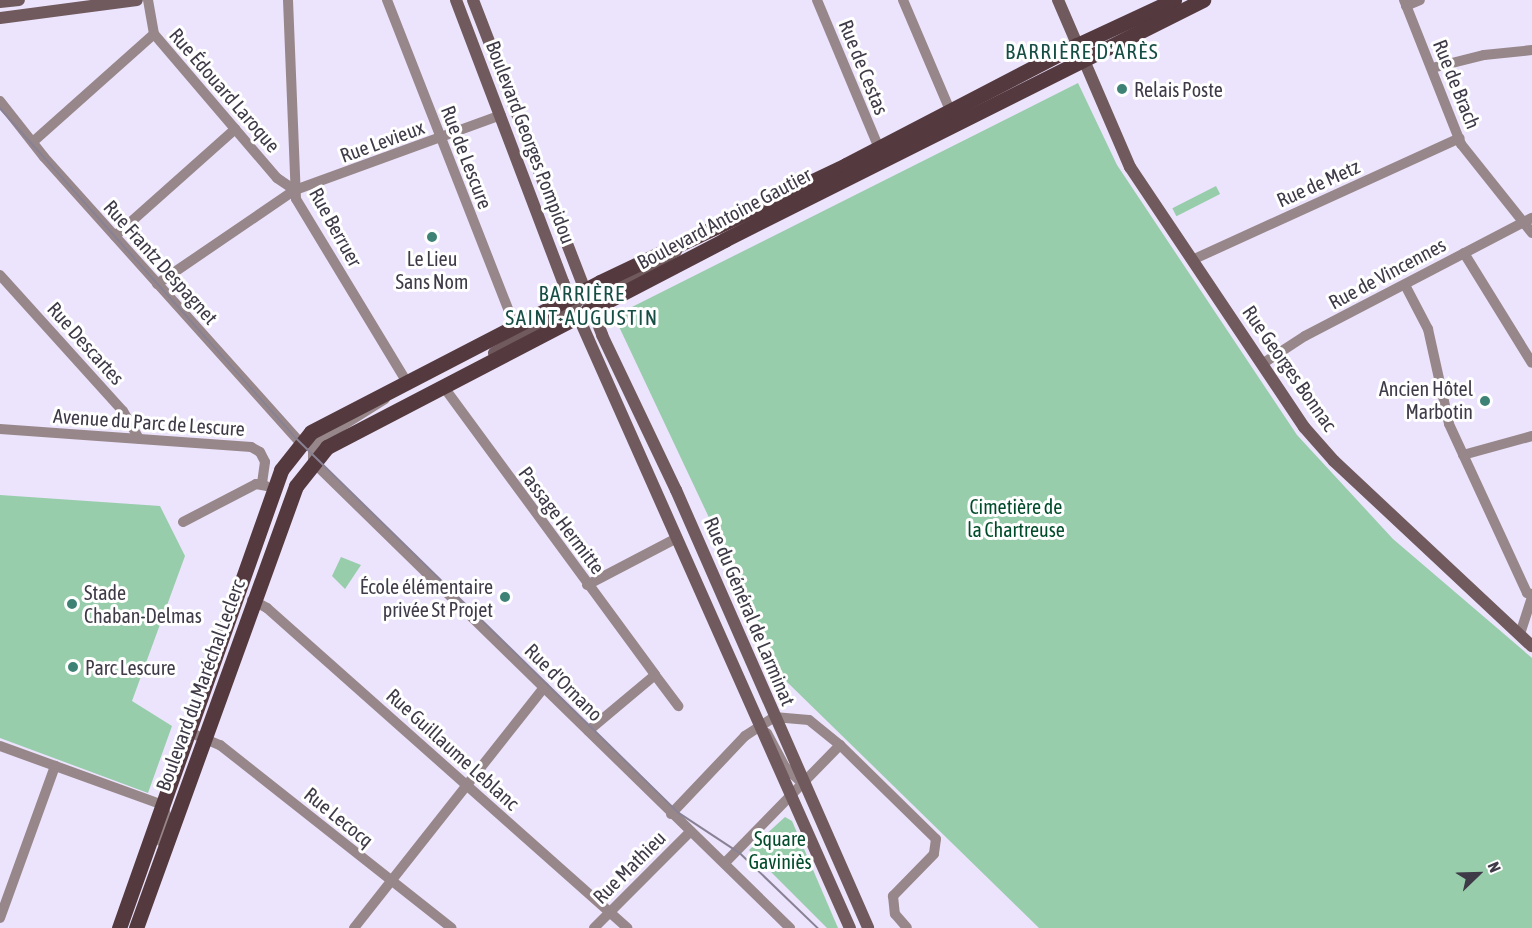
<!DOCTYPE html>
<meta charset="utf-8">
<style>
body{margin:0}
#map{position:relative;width:1532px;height:928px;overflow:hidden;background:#ece3fc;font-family:"Asap Condensed",sans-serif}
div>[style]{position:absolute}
.green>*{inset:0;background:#97cdab;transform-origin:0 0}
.street>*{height:10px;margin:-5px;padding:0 5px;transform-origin:5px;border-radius:5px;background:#97878a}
.secondary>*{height:12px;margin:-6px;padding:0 6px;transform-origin:6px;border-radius:6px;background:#705a5d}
.primary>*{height:15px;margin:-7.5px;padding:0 7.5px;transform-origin:7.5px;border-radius:7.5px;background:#543a3f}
.tram>*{height:1.5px;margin:-0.75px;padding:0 0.75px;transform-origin:0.75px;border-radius:0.75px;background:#898295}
.dots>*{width:16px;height:16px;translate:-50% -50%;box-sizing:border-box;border:3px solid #fff;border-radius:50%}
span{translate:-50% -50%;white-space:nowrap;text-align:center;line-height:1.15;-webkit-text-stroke:6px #fff;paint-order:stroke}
.street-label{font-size:20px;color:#3f3a47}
.poi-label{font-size:20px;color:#3f3a47}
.left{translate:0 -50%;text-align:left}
.right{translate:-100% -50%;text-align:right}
.park-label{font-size:20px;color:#004b2a}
.neighbourhood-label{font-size:21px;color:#164e45;letter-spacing:1.5px}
.north{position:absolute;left:1448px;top:844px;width:60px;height:60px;-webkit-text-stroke:4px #fff;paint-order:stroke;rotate:67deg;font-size:16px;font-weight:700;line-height:24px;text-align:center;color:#3f3a47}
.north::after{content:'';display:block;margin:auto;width:21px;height:27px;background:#3f3a47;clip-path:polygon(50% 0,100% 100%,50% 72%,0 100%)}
</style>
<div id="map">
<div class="green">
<div style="clip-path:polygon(1078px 83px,1117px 165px,1297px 435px,1393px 539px,1532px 658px,1532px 928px,1039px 928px,786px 681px,614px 316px)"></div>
<div style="left:1216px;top:186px;width:9px;height:49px;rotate:63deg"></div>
<div style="clip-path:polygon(0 495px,160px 506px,185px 556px,132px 701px,172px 726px,148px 793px,0 738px)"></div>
<div style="clip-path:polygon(341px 557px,361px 565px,345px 589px,332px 576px)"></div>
<div style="clip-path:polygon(785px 817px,792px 821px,838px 928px,827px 928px,749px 850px)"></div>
</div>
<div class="street">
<div style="left:148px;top:0;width:35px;rotate:80deg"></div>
<div style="left:154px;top:34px;width:189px;rotate:49.5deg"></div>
<div style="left:277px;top:178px;width:22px;rotate:34deg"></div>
<div style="left:288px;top:0;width:199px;rotate:87.7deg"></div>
<div style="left:296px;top:199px;width:214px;rotate:58.8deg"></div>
<div style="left:407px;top:382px;width:6px;rotate:141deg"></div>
<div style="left:387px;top:0;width:351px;rotate:68.6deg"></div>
<div style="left:817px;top:0;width:160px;rotate:67.3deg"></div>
<div style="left:903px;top:0;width:120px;rotate:66.9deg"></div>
<div style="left:1404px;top:0;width:155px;rotate:68.4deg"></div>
<div style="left:1461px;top:144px;width:114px;rotate:51.4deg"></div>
<div style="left:1406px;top:6px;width:15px;rotate:-23deg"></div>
<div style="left:1432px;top:68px;width:54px;rotate:-14deg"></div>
<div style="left:1484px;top:55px;width:48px;rotate:-5.9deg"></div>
<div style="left:0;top:101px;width:71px;rotate:51.8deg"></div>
<div style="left:44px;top:157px;width:385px;rotate:48.1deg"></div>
<div style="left:35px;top:140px;width:159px;rotate:-41.7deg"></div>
<div style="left:115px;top:236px;width:161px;rotate:-41.7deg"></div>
<div style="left:1464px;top:253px;width:129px;rotate:58.3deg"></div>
<div style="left:1192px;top:260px;width:294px;rotate:-24.5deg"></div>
<div style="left:0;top:275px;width:183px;rotate:47.9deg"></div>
<div style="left:123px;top:411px;width:32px;rotate:60deg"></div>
<div style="left:157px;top:284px;width:167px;rotate:-34.3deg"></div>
<div style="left:295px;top:190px;width:219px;rotate:-20deg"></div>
<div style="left:1405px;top:285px;width:50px;rotate:62.4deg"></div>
<div style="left:1428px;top:329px;width:97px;rotate:77.5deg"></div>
<div style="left:1449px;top:424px;width:186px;rotate:65.2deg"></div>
<div style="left:1527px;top:593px;width:5px;rotate:11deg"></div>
<div style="left:1262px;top:364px;width:51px;rotate:-33.1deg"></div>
<div style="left:1305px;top:336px;width:256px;rotate:-27.5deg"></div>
<div style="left:443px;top:386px;width:358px;rotate:53.7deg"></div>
<div style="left:655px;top:675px;width:87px;rotate:140.1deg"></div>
<div style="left:385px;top:399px;width:77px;rotate:147.8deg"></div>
<div style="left:320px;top:440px;width:13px;rotate:122deg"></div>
<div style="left:313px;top:451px;width:11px;rotate:90deg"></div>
<div style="left:313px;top:462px;width:667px;rotate:44.33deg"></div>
<div style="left:0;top:429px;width:252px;rotate:4.1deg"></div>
<div style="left:251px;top:447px;width:10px;rotate:29deg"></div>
<div style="left:260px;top:452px;width:11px;rotate:63deg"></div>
<div style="left:265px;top:462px;width:22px;rotate:98deg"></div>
<div style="left:1463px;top:455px;width:72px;rotate:-15.4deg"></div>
<div style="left:183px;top:522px;width:82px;rotate:-27.5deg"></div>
<div style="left:256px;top:484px;width:10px;rotate:11deg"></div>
<div style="left:587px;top:585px;width:102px;rotate:-27.6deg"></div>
<div style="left:252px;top:600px;width:17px;rotate:28deg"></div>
<div style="left:267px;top:608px;width:482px;rotate:41.6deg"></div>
<div style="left:1520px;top:634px;width:39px;rotate:-72deg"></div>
<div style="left:655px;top:675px;width:39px;rotate:53deg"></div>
<div style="left:189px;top:732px;width:34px;rotate:23deg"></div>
<div style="left:220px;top:745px;width:295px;rotate:38.3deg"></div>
<div style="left:767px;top:733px;width:38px;rotate:62deg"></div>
<div style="left:785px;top:767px;width:25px;rotate:43deg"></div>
<div style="left:840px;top:745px;width:134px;rotate:44.4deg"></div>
<div style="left:936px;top:839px;width:15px;rotate:98deg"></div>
<div style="left:934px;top:854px;width:59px;rotate:134.3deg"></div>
<div style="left:893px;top:896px;width:18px;rotate:84deg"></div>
<div style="left:895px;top:914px;width:18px;rotate:49deg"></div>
<div style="left:0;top:746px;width:173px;rotate:19.9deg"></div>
<div style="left:163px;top:805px;width:14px;rotate:73deg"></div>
<div style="left:167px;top:818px;width:24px;rotate:105deg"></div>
<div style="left:671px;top:814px;width:108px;rotate:-46.5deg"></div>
<div style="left:745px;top:736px;width:35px;rotate:-33deg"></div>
<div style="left:774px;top:717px;width:35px;rotate:5deg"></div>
<div style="left:809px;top:720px;width:40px;rotate:39deg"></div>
<div style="left:840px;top:745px;width:165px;rotate:134.3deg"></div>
<div style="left:0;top:918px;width:162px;rotate:-70.1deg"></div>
<div style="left:354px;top:928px;width:307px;rotate:-51.7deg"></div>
<div style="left:594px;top:928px;width:136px;rotate:-45deg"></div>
</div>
<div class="secondary">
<div style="left:456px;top:0;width:302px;rotate:69.2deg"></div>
<div style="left:563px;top:282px;width:707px;rotate:66.05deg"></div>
<div style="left:473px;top:0;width:359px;rotate:68.9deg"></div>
<div style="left:602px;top:335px;width:172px;rotate:64.5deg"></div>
<div style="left:676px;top:490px;width:478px;rotate:66.3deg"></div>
<div style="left:1058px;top:0;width:182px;rotate:66.7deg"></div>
<div style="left:1130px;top:167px;width:313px;rotate:56.2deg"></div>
<div style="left:1304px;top:427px;width:45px;rotate:48.6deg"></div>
<div style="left:1334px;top:461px;width:271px;rotate:43.1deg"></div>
<div style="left:0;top:2px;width:19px;rotate:-6deg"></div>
<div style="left:0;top:18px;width:138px;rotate:-7.5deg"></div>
<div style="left:588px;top:308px;width:23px;rotate:-43deg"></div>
<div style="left:605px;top:292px;width:82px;rotate:-30deg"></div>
<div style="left:494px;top:353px;width:86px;rotate:-29.2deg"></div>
<div style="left:569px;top:311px;width:13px;rotate:-48deg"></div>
</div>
<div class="primary">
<div style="left:119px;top:928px;width:486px;rotate:-70.5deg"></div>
<div style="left:281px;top:470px;width:48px;rotate:-51.7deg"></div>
<div style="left:311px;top:432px;width:326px;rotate:-27.4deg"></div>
<div style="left:600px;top:282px;width:272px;rotate:-25.4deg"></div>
<div style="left:846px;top:165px;width:260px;rotate:-27.5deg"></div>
<div style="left:1077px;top:45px;width:107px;rotate:-24.9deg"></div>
<div style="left:136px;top:928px;width:470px;rotate:-70.1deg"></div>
<div style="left:296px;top:486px;width:50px;rotate:-51.5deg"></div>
<div style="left:327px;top:447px;width:448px;rotate:-27.5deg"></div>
<div style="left:724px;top:240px;width:536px;rotate:-26.61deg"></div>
</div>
<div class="tram">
<div style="left:0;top:108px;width:439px;rotate:48.1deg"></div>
<div style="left:293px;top:435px;width:540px;rotate:44.4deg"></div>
<div style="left:679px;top:813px;width:73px;rotate:33.3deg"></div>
<div style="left:740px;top:853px;width:108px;rotate:43.9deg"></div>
</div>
<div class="dots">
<div style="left:1122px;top:89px;background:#3e8276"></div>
<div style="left:432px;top:237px;background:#3e8276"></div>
<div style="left:1485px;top:401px;background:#3e8276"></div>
<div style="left:505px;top:597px;background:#3e8276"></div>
<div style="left:72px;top:604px;background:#3e8276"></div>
<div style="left:73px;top:667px;background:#3e8276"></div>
</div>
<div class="street-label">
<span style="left:864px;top:67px;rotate:68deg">Rue de Cestas</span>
<span style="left:1457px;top:84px;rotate:68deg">Rue de Brach</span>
<span style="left:225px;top:90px;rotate:49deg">Rue Édouard Laroque</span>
<span style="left:382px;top:141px;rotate:-20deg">Rue Levieux</span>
<span style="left:531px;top:142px;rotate:69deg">Boulevard Georges Pompidou</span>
<span style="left:467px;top:157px;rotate:69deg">Rue de Lescure</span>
<span style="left:1318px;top:183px;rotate:-24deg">Rue de Metz</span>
<span style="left:724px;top:218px;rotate:-28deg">Boulevard Antoine Gautier</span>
<span style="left:336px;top:227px;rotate:61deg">Rue Berruer</span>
<span style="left:161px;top:262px;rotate:48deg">Rue Frantz Despagnet</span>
<span style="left:1387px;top:273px;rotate:-28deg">Rue de Vincennes</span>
<span style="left:86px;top:343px;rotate:48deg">Rue Descartes</span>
<span style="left:1290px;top:368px;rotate:55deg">Rue Georges Bonnac</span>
<span style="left:149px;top:422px;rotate:4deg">Avenue du Parc de Lescure</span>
<span style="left:562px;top:520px;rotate:53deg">Passage Hermitte</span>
<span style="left:750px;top:611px;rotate:67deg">Rue du Général de Larminat</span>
<span style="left:564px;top:682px;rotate:45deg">Rue d'Ornano</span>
<span style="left:200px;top:685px;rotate:-70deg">Boulevard du Maréchal Leclerc</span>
<span style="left:453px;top:749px;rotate:42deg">Rue Guillaume Leblanc</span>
<span style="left:339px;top:817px;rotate:39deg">Rue Lecocq</span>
<span style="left:629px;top:867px;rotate:-45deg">Rue Mathieu</span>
</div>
<div class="poi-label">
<span class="left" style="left:1134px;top:89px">Relais Poste</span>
<span style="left:432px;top:270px">Le Lieu<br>Sans Nom</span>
<span class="right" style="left:1473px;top:400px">Ancien Hôtel<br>Marbotin</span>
<span class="right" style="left:493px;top:598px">École élémentaire<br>privée St Projet</span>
<span class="left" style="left:84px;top:604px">Stade<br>Chaban-Delmas</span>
<span class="left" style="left:85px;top:667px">Parc Lescure</span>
</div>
<div class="park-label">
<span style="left:1016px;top:518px">Cimetière de<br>la Chartreuse</span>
<span style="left:780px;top:850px">Square<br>Gaviniès</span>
</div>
<div class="neighbourhood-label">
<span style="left:1082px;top:51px">BARRIÈRE D'ARÈS</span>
<span style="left:582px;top:305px">BARRIÈRE<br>SAINT-AUGUSTIN</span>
</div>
<div class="north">N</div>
</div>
